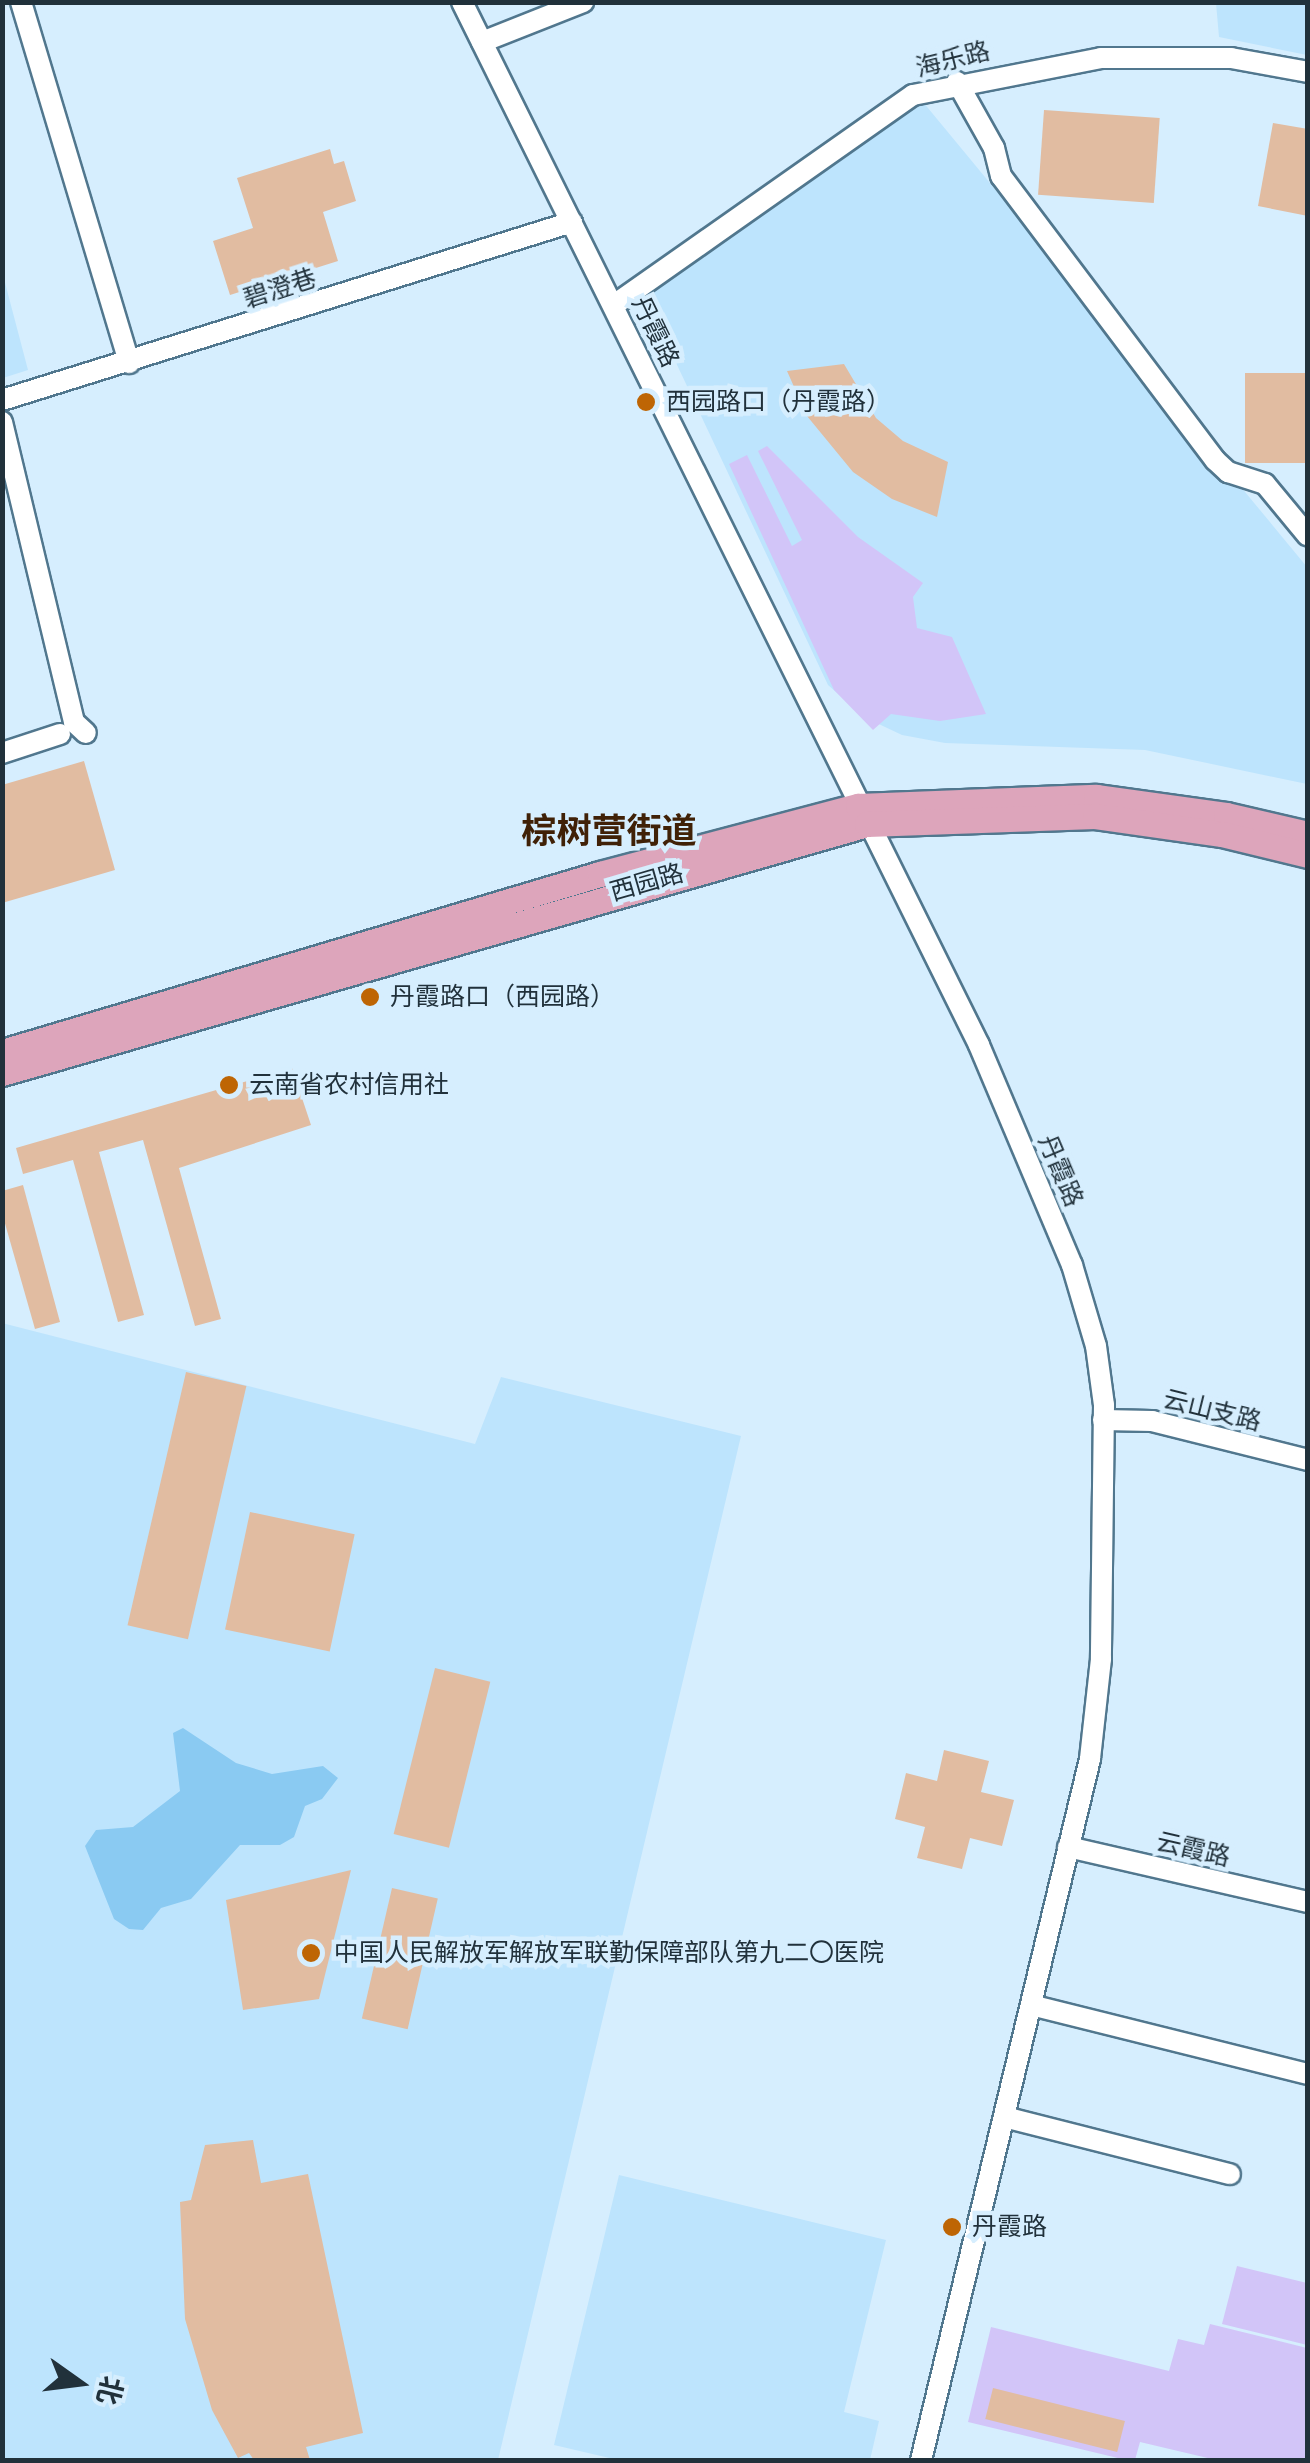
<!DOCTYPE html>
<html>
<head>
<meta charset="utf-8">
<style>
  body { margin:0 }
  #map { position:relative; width:1310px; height:2463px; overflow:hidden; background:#d6eefe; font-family:Rubik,"Noto Sans SC",sans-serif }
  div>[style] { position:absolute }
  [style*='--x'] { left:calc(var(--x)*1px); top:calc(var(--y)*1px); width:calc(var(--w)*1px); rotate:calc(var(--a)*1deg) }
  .built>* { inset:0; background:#bde4fd }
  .green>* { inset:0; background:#d2c5f8 }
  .water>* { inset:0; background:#8acaf2 }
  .building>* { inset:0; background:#e1bca1; transform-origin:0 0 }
  .roads { filter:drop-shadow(2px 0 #51778e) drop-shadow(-2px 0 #51778e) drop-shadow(0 2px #51778e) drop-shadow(0 -2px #51778e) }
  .minor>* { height:20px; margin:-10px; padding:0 10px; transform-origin:10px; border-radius:10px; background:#fff }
  .major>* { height:25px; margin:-12.5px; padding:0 12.5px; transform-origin:12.5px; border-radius:12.5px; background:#dda5bb }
  .dots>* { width:28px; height:28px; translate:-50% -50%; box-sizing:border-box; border:5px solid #d6eefe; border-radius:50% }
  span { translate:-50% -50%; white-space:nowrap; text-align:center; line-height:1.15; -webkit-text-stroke:9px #d6eefe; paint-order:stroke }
  .street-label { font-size:25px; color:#21313b }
  .poi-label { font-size:25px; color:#21313b }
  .left { translate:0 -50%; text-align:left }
  .district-label { font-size:35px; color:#402107; font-weight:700 }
  .frame { position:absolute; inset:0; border:5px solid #21313b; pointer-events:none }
  .north { position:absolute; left:30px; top:2333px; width:100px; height:100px; -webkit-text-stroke:8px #d6eefe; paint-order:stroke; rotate:104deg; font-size:28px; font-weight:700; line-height:40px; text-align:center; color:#21313b }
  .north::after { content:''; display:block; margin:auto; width:35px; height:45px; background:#21313b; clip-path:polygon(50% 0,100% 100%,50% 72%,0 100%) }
</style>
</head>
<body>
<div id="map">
  <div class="built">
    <div style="clip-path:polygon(1216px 3px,1307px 3px,1307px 55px,1219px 37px)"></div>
    <div style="clip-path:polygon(923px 102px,1307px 567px,1307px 784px,1145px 750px,945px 743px,902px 735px,866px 718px,828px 685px,645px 297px)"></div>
    <div style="clip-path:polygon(3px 275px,28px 370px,3px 378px,2px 378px)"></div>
    <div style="clip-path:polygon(2px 1323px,475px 1444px,501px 1377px,741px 1436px,498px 2460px,3px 2460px)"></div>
    <div style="clip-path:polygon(619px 2175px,886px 2240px,844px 2412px,879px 2421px,870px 2460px,618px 2460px,554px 2445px)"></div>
  </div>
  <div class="green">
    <div style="clip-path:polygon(767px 446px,858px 537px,923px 583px,913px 597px,917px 628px,952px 637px,986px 714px,940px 721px,891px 714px,873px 730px,834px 690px,729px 464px,747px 455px,792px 546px,802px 540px,758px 451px)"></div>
    <div style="clip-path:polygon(1237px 2266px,1307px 2283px,1307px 2345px,1222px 2324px)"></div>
    <div style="clip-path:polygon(1210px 2324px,1307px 2348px,1307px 2460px,1216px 2460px,1140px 2442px,1135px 2460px,1126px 2460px,968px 2422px,991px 2327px,1169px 2371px,1178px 2339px,1204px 2345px)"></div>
  </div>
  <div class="water">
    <div style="clip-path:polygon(183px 1728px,236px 1763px,272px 1774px,323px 1766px,338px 1778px,322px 1799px,305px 1806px,294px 1837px,280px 1845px,240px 1845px,191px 1899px,161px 1908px,143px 1930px,129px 1929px,114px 1919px,85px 1846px,96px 1830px,133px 1827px,180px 1791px,173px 1733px)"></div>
  </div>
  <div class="building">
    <div style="left:1044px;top:110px;width:116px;height:85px;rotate:4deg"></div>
    <div style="clip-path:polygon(1273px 123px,1308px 129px,1308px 216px,1258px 206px)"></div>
    <div style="clip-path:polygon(330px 149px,334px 164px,344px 161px,356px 201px,323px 212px,338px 261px,230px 295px,213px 241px,253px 228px,237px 178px)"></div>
    <div style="clip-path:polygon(844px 364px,876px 418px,903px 441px,948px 462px,937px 517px,892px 499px,853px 472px,807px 416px,787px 371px)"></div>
    <div style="left:1245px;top:373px;width:63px;height:90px"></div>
    <div style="clip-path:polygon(84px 761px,115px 870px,2px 903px,2px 785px)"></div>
    <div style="clip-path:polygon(292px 1068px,311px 1125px,179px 1168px,221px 1319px,195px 1326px,143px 1140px,99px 1152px,144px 1315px,118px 1322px,73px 1160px,23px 1174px,16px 1148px)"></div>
    <div style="clip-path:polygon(23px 1185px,60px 1322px,35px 1329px,2px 1213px,2px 1191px)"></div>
    <div style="left:186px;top:1372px;width:62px;height:260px;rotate:13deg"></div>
    <div style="left:250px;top:1512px;width:107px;height:120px;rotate:12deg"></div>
    <div style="left:435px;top:1668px;width:57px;height:171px;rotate:14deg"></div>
    <div style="clip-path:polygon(944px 1750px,989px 1761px,981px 1792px,1014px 1800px,1002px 1846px,970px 1838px,962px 1869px,917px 1858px,925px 1827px,895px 1819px,906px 1773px,937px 1781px)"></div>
    <div style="clip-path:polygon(351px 1870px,319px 1999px,243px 2010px,226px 1900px)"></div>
    <div style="left:392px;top:1888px;width:47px;height:134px;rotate:13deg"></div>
    <div style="clip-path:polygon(253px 2140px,261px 2183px,308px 2174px,363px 2433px,306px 2447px,310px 2460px,254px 2460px,249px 2453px,238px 2458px,212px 2410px,185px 2319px,180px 2202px,191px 2200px,205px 2145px)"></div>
    <div style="left:993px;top:2388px;width:136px;height:32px;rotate:14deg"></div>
  </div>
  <div class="roads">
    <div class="minor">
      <div style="--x:21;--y:2;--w:377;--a:73.3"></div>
      <div style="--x:462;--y:2;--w:1164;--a:63.63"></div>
      <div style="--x:979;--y:1045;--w:239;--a:67.1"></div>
      <div style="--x:1072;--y:1265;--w:84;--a:73.5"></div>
      <div style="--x:1096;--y:1346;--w:60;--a:82.3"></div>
      <div style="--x:1104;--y:1405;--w:254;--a:90.7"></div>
      <div style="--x:1101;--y:1659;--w:101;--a:96.3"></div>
      <div style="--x:1090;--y:1759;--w:721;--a:103.55"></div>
      <div style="--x:482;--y:42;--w:109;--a:-21.6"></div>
      <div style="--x:957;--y:82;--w:76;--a:60.7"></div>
      <div style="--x:994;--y:148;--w:29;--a:76"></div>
      <div style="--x:1001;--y:176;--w:356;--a:53"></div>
      <div style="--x:1215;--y:460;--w:18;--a:43"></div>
      <div style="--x:1228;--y:472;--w:39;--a:18"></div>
      <div style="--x:1265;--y:484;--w:67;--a:50.4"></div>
      <div style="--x:614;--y:305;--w:365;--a:-35.1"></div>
      <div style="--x:913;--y:95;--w:192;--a:-11.1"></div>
      <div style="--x:1101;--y:58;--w:130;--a:0"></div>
      <div style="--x:1231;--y:58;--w:78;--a:10.3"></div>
      <div style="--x:2;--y:400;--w:597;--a:-17.34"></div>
      <div style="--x:2;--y:422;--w:309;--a:76.5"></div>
      <div style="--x:74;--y:722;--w:16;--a:43"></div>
      <div style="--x:2;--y:753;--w:61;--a:-18.1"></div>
      <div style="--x:1103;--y:1420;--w:49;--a:1.2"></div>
      <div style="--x:1152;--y:1421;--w:161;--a:14"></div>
      <div style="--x:1068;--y:1847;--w:246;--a:12.9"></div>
      <div style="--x:1031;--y:2005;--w:285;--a:14"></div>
      <div style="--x:1004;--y:2117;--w:233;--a:14.2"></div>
    </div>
    <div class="major">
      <div style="--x:2;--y:1052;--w:624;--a:-16.58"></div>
      <div style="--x:600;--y:874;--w:267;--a:-14.8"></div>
      <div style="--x:858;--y:806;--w:238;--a:-2.2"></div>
      <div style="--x:1096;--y:797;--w:131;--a:7.9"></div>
      <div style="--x:1226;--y:815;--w:84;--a:13"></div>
      <div style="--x:2;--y:1073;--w:900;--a:-16.06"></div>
      <div style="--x:867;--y:824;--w:228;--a:-2"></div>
      <div style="--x:1095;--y:816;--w:128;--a:8.1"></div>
      <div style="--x:1222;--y:834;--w:89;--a:13.7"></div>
    </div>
  </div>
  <div class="dots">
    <div style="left:646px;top:402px;background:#be6504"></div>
    <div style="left:370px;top:997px;background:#be6504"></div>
    <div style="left:229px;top:1085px;background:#be6504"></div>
    <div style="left:311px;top:1953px;background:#be6504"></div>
    <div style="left:952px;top:2227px;background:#be6504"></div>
  </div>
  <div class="street-label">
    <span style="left:953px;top:60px;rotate:-14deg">海乐路</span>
    <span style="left:280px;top:289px;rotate:-18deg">碧澄巷</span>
    <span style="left:655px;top:332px;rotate:64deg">丹霞路</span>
    <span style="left:647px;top:883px;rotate:-16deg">西园路</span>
    <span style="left:1060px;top:1171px;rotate:67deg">丹霞路</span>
    <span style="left:1212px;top:1411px;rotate:14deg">云山支路</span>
    <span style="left:1193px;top:1850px;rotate:13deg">云霞路</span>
  </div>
  <div class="poi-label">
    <span class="left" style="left:666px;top:402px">西园路口（丹霞路）</span>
    <span class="left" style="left:390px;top:997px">丹霞路口（西园路）</span>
    <span class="left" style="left:249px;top:1085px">云南省农村信用社</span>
    <span class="left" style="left:334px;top:1953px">中国人民解放军解放军联勤保障部队第九二〇医院</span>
    <span class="left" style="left:972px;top:2227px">丹霞路</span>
  </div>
  <div class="district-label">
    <span style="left:609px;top:831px">棕树营街道</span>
  </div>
  <div class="frame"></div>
  <div class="north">北</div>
</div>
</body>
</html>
